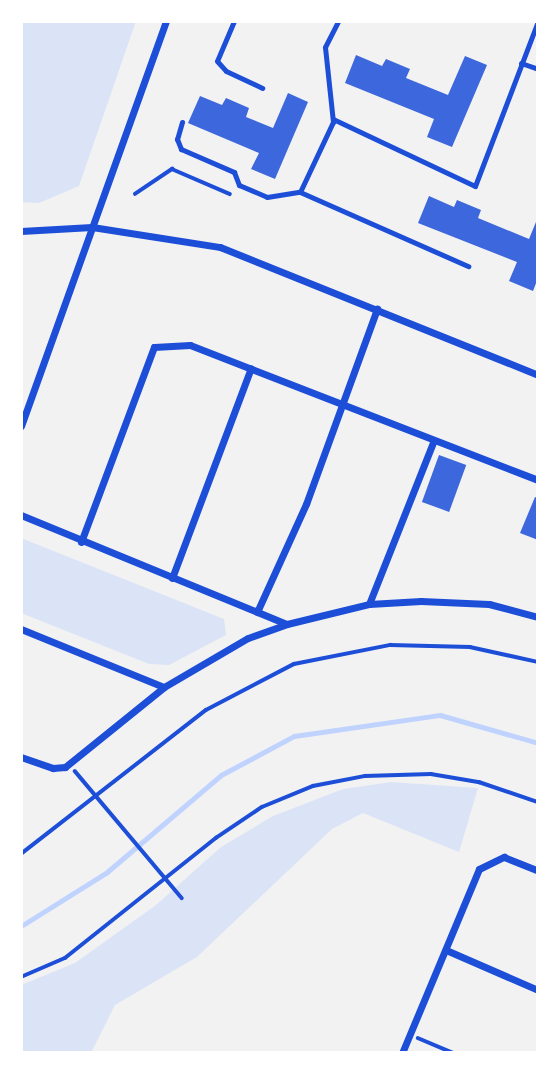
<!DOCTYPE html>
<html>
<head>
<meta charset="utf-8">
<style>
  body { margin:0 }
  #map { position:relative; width:559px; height:1074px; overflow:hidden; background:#f2f2f2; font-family:"Varela Round",sans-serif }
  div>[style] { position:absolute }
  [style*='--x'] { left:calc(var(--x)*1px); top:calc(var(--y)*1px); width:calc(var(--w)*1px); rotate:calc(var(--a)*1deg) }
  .green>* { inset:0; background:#dbe4f7 }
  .stream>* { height:5px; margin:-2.5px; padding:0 2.5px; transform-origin:2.5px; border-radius:2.5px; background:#bfd3fe }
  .building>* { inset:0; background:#3d67dc; transform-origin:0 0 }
  .path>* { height:3.5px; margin:-1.75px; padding:0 1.75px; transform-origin:1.75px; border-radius:1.75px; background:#1d4ed8 }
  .service>* { height:5px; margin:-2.5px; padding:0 2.5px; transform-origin:2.5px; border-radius:2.5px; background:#1d4ed8 }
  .minor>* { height:7px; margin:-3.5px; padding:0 3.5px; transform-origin:3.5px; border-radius:3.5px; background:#1d4ed8 }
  span { translate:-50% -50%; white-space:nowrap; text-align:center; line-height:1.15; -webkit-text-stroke:5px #fff; paint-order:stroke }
  .frame { position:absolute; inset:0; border:23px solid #fff; pointer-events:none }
</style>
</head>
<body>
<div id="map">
  <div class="green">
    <div style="clip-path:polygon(21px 21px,136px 21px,79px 186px,39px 203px,21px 202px)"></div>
    <div style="clip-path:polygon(21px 538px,224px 619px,226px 635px,169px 665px,149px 664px,21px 613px)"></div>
    <div style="clip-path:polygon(391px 782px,478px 788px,459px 852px,363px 813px,332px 829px,197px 957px,115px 1005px,91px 1053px,21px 1053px,21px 985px,75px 963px,156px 905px,221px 847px,273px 816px,343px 789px)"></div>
  </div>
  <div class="stream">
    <div style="--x:21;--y:926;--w:102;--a:-32.1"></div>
    <div style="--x:107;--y:872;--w:150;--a:-40.4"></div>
    <div style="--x:221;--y:775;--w:83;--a:-28.1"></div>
    <div style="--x:294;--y:736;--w:148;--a:-8.2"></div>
    <div style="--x:440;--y:715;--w:102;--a:15.9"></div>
  </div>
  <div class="building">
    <div style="clip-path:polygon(356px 55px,382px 66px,386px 59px,410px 69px,406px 78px,448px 95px,465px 56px,487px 65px,452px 147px,427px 137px,434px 119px,345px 83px)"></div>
    <div style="clip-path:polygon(288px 93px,308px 102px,275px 179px,251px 169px,259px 153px,188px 123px,200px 96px,222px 105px,226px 98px,249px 108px,246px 117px,273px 128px)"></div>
    <div style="clip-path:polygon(429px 196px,454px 207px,457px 200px,481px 210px,478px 218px,529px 239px,538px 217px,538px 278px,533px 291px,509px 281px,517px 262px,418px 223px)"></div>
    <div style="left:439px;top:455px;width:29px;height:50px;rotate:20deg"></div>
    <div style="clip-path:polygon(535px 497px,538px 498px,538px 540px,520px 533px)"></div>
  </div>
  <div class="path">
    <div style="--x:135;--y:194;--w:45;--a:-34"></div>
    <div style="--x:172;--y:169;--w:63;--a:23.3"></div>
    <div style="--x:75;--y:771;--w:166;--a:49.9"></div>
    <div style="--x:21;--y:854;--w:234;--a:-37.9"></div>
    <div style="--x:206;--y:710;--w:99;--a:-27.6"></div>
    <div style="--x:294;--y:664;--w:98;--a:-11.2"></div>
    <div style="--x:390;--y:645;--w:80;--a:1.4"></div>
    <div style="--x:470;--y:647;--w:70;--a:12.4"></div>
    <div style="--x:21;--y:977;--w:48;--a:-23.4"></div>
    <div style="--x:65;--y:958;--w:193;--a:-38.5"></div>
    <div style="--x:216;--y:838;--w:55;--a:-34"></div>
    <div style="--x:262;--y:807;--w:55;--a:-22.4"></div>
    <div style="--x:313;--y:786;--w:53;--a:-10.9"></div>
    <div style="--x:365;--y:776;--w:66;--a:-1.7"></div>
    <div style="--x:431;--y:774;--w:49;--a:9.5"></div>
    <div style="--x:479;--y:782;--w:62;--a:18.7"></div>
    <div style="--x:418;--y:1038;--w:39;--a:23"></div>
  </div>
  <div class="service">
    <div style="--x:234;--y:21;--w:43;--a:113"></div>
    <div style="--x:217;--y:61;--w:13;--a:48"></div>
    <div style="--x:226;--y:71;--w:40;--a:25"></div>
    <div style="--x:521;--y:63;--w:18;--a:19"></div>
    <div style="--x:333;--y:119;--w:157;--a:25.3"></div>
    <div style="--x:475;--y:186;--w:177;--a:-69.1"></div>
    <div style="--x:182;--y:122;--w:18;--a:106"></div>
    <div style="--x:177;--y:139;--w:11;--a:68"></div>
    <div style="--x:181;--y:149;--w:58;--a:23.5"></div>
    <div style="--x:234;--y:172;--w:14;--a:69"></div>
    <div style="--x:239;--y:185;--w:30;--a:23"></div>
    <div style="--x:267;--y:197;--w:33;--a:-9"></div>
    <div style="--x:300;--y:192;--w:184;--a:23.8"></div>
    <div style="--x:300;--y:192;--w:77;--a:-64.8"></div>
    <div style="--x:333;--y:122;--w:75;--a:-96.1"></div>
    <div style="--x:325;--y:47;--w:29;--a:-63"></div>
  </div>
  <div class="minor">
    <div style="--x:21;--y:231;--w:71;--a:-3.2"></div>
    <div style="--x:92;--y:227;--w:130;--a:8.9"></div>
    <div style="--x:220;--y:247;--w:343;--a:21.9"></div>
    <div style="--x:21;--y:426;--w:430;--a:-70.3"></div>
    <div style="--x:21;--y:515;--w:287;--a:22.3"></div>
    <div style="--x:287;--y:624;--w:84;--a:-13.7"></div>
    <div style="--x:369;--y:604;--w:52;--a:-3.3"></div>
    <div style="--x:421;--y:601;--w:68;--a:2.5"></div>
    <div style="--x:489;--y:604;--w:51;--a:14.9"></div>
    <div style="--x:81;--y:542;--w:208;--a:-69.5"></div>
    <div style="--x:154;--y:347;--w:36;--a:-3"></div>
    <div style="--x:190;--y:345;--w:373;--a:21.2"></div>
    <div style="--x:172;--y:578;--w:224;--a:-69.4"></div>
    <div style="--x:369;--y:604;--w:176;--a:-68.4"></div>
    <div style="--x:257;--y:612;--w:119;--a:-65.6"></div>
    <div style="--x:306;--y:504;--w:208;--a:-70"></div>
    <div style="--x:21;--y:629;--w:154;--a:22.1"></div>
    <div style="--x:21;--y:757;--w:34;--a:19"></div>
    <div style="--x:53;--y:768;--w:12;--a:-5"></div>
    <div style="--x:65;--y:767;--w:127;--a:-38.9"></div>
    <div style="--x:164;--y:687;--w:97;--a:-30.3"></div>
    <div style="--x:248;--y:638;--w:41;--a:-19.7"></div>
    <div style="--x:446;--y:950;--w:100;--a:23.5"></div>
    <div style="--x:402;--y:1053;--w:199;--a:-67.3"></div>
    <div style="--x:479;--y:869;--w:28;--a:-26"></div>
    <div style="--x:504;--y:857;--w:37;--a:22"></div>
  </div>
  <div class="frame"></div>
</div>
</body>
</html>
